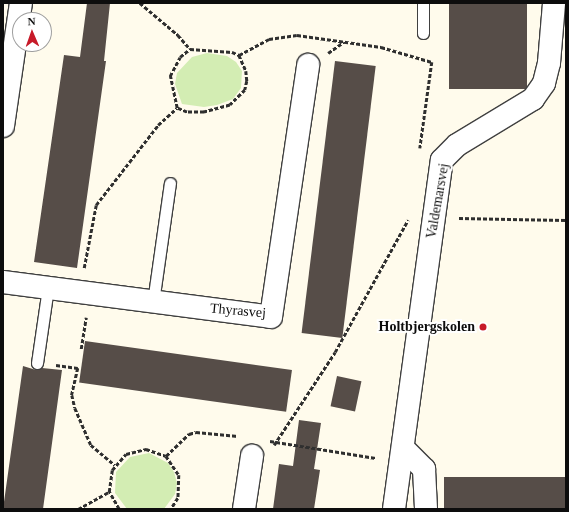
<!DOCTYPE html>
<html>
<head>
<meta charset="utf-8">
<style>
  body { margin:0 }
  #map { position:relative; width:569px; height:512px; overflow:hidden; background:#fffbec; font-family:"Times New Roman",serif }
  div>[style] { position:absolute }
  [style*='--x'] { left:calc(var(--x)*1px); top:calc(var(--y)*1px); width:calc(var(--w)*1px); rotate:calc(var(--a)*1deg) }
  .green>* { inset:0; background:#d3edb3 }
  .building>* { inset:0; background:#564d48; transform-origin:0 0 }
  .path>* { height:2.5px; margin-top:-1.25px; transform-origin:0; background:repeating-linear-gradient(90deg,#2f2f2f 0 4px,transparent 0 6px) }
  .roads { filter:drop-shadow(1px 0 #404040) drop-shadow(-1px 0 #404040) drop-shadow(0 1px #404040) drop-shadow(0 -1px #404040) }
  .lane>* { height:11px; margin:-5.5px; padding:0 5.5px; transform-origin:5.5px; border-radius:5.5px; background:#fff }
  .street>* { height:22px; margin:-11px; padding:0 11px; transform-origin:11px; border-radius:11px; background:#fff }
  .dots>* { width:11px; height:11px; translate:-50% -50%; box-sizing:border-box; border:2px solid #fff; border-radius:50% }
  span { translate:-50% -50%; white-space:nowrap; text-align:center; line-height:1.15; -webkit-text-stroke:4px #fff; paint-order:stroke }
  .street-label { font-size:14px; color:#0d0d0d }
  .poi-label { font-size:14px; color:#0d0d0d; font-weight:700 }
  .right { translate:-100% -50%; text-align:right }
  .frame { position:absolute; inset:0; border:4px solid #0d0d0d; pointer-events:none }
  .north { position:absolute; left:12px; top:12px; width:40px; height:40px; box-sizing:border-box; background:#fff; border:1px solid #9e9e9e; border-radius:50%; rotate:358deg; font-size:11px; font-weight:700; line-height:16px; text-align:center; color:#0d0d0d }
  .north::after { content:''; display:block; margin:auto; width:14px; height:18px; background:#c71a29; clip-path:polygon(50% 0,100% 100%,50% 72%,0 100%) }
</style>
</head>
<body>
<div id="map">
  <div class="green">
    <div style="clip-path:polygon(207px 53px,227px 56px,236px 62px,242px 71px,241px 88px,233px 99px,217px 105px,204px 107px,182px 104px,175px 84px,177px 73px,192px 57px)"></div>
    <div style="clip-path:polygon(149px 453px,168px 463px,174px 472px,177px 483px,175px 494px,164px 509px,127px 509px,115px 493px,116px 472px,130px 457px)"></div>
  </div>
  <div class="building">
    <div style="clip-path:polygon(87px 3px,110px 3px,104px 61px,106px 61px,77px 268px,34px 262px,64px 55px,80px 57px)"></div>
    <div style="left:449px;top:3px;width:78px;height:86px"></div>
    <div style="left:335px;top:61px;width:41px;height:274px;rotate:7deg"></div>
    <div style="left:85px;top:341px;width:209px;height:42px;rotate:8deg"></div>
    <div style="clip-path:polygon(23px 366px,36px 370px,42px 368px,62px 370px,43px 509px,3px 509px)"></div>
    <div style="left:337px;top:376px;width:25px;height:31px;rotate:12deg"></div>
    <div style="clip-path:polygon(299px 420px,321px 423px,314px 469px,320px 470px,314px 509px,273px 509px,279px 464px,293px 466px)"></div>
    <div style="left:444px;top:477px;width:122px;height:32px"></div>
  </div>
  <div class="path">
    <div style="--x:140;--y:3;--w:50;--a:40.1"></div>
    <div style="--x:178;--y:35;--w:18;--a:49"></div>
    <div style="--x:190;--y:49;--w:42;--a:4.1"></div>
    <div style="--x:232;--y:52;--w:8;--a:23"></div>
    <div style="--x:239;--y:55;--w:17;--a:66"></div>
    <div style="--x:246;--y:71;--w:10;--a:84"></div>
    <div style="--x:247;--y:81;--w:9;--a:103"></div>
    <div style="--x:245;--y:90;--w:21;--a:135"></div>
    <div style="--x:230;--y:105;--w:27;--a:165"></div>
    <div style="--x:204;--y:112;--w:17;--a:180"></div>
    <div style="--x:187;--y:112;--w:11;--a:-158"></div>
    <div style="--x:177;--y:108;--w:33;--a:-102"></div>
    <div style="--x:170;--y:76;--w:21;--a:-62"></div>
    <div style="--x:180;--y:57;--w:13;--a:-39"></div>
    <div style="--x:328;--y:53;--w:19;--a:-35"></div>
    <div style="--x:239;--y:55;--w:34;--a:-28"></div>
    <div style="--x:269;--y:39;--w:28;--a:-8"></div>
    <div style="--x:297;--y:35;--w:85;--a:8.1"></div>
    <div style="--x:381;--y:47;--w:53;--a:16.4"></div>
    <div style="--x:432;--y:62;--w:87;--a:97.9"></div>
    <div style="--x:459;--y:218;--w:107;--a:1.1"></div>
    <div style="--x:84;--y:268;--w:64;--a:-79.2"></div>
    <div style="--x:96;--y:205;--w:101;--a:-52.2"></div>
    <div style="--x:158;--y:125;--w:25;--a:-42"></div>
    <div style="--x:81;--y:349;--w:32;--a:-81"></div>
    <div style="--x:56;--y:365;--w:22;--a:8"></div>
    <div style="--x:78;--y:368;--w:28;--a:103"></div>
    <div style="--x:72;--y:395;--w:13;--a:77"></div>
    <div style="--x:75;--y:408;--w:40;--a:66.6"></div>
    <div style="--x:91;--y:445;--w:31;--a:40"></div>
    <div style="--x:270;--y:441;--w:107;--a:9.1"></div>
    <div style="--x:274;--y:445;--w:111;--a:-56.7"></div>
    <div style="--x:335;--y:352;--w:151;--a:-61.1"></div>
    <div style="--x:166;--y:456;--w:32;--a:-44"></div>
    <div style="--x:189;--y:434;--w:7;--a:-16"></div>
    <div style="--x:196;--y:432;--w:42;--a:5.4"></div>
    <div style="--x:78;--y:509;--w:35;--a:-29"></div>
    <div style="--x:119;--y:509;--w:20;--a:-120"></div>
    <div style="--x:109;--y:492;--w:22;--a:-82"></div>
    <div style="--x:112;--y:470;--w:21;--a:-49"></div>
    <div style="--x:126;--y:454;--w:21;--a:-14"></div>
    <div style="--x:146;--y:449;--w:21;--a:19"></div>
    <div style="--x:166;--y:456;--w:23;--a:56"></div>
    <div style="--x:179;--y:475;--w:23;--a:92"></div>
    <div style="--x:178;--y:498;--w:13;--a:122"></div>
  </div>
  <div class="roads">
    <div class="lane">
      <div style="--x:423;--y:3;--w:30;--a:90"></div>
      <div style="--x:153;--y:302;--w:120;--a:-81.9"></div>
      <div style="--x:37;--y:363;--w:76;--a:-81.7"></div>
    </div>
    <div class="street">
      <div style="--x:3;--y:126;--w:124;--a:-81.7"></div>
      <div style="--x:3;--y:282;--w:270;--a:7.4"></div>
      <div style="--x:271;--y:317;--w:255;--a:-81.6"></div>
      <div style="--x:403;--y:448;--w:30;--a:45"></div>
      <div style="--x:424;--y:469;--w:40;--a:87.1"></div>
      <div style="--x:244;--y:509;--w:54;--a:-81.4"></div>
      <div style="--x:394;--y:509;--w:352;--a:-82.2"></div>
      <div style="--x:442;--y:160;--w:21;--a:-45"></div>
      <div style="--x:457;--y:145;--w:89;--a:-31.2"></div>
      <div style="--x:533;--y:99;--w:19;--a:-55"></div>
      <div style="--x:544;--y:83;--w:21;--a:-76"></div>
      <div style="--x:549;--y:63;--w:60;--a:-85.2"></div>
    </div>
  </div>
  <div class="dots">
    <div style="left:483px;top:327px;background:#c71a29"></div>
  </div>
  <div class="street-label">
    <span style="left:438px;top:201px;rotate:-80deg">Valdemarsvej</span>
    <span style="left:238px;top:311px;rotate:5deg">Thyrasvej</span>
  </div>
  <div class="poi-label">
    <span class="right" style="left:475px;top:327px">Holtbjergskolen</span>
  </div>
  <div class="frame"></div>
  <div class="north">N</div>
</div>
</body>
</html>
